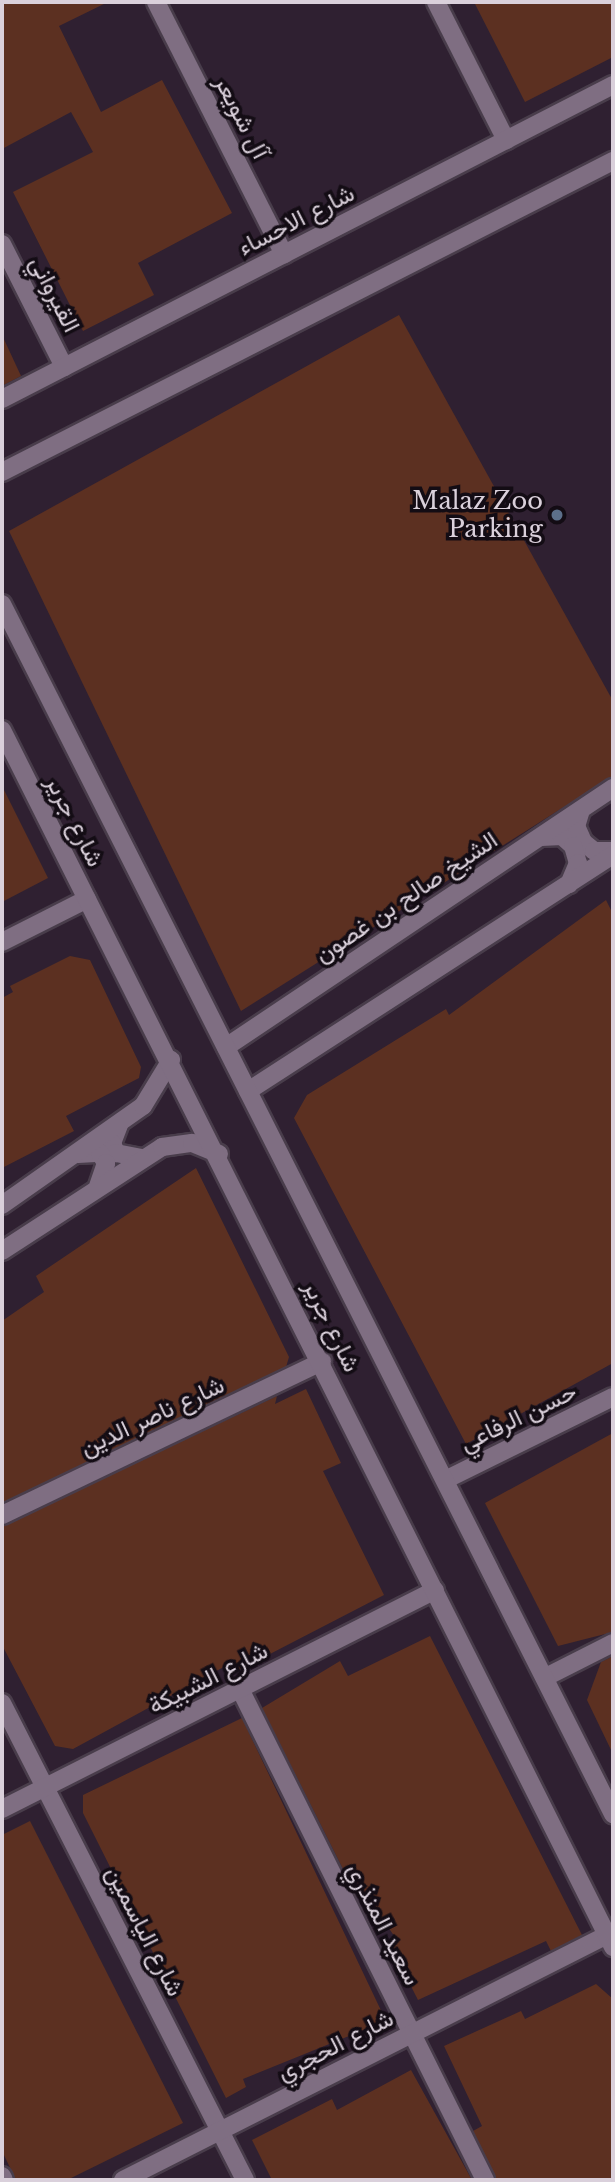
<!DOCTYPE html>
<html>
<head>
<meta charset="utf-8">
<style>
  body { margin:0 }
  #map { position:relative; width:615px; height:2182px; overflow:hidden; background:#2f2031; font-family:"Libre Baskerville",Vazirmatn,serif }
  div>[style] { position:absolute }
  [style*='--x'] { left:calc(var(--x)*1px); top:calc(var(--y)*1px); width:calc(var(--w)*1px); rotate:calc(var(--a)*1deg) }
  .building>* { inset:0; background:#5c3021 }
  .roads { filter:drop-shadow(2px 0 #493d4b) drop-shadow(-2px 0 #493d4b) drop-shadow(0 2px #493d4b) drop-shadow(0 -2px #493d4b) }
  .minor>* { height:18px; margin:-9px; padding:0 9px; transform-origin:9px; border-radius:9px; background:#7f6e82 }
  .tertiary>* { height:18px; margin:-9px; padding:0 9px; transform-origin:9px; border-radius:9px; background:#7f6e82 }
  .secondary>* { height:18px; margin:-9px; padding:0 9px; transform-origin:9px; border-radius:9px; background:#7f6e82 }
  .dots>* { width:19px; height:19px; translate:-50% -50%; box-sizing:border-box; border:4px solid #130c14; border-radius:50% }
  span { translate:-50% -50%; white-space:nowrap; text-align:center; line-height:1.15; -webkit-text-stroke:7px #130c14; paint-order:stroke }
  .street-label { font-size:24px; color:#dad0db }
  .poi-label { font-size:24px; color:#dad0db }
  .right { translate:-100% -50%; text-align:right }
  .frame { position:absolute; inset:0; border:4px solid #dad0db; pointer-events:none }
</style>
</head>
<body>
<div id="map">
  <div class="building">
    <div style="clip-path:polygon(2px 2px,108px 2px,59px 26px,101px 112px,162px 80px,232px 213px,138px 263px,154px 295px,83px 331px,13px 192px,93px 152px,71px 112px,2px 149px)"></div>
    <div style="clip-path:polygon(474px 2px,613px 2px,613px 57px,525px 102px)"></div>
    <div style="clip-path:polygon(399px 315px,613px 701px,613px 776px,241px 1011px,9px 531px)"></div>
    <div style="clip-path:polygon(2px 335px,21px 376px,2px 386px)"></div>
    <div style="clip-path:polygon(2px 786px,48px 878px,2px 902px)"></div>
    <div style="clip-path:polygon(606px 900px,613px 914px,613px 1363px,466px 1444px,294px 1118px,307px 1095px,446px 1009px,449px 1015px)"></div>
    <div style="clip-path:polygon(70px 956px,90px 960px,141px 1067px,139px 1078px,66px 1116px,74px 1131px,2px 1168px,2px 998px,13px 992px,10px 986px)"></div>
    <div style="clip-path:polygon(196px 1168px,289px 1357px,286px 1367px,2px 1503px,2px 1321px,44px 1292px,36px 1276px)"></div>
    <div style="clip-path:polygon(306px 1389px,341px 1463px,323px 1471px,384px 1595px,235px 1672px,231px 1663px,73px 1749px,55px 1746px,2px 1645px,2px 1526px,277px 1396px,275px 1404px)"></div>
    <div style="clip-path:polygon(613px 1433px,613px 1632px,558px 1646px,485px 1503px)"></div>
    <div style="clip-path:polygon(430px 1636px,582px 1935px,551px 1951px,546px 1941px,418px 2000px,388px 1941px,395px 1937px,354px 1879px,350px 1883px,262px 1708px,340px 1661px,348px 1676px)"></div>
    <div style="clip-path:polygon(613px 1656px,613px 1754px,587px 1700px,601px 1662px)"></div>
    <div style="clip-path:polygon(242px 1718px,386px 2021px,243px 2079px,246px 2087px,226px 2098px,83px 1813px,83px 1795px)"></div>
    <div style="clip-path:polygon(30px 1821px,183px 2123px,67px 2180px,16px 2180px,2px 2151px,2px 1835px)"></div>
    <div style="clip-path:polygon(596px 1984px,613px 1999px,613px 2180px,496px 2180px,473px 2131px,482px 2126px,444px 2046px,521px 2011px,525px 2019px)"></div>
    <div style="clip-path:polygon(411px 2070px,472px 2180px,272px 2180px,252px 2140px,332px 2099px,337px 2110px)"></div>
  </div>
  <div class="roads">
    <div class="minor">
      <div style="--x:156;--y:2;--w:283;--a:63.1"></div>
      <div style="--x:436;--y:2;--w:155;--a:63.1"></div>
      <div style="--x:2;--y:244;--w:138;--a:63.2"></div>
      <div style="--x:2;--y:942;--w:95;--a:-26.8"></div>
      <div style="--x:445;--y:1480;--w:187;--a:-26.3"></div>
      <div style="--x:2;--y:1515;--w:355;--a:-25.6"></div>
      <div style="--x:546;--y:1677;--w:75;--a:-26.9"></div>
      <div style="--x:240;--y:1689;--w:549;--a:63.48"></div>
      <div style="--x:2;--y:1703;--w:535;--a:63"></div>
      <div style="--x:2;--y:1809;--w:485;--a:-26.8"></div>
      <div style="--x:2;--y:2176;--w:4;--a:63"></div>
      <div style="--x:123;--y:2180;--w:542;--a:-26.85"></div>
    </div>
    <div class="tertiary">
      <div style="--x:581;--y:810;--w:17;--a:107"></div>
      <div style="--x:576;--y:826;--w:17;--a:66"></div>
      <div style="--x:583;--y:842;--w:14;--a:39"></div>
      <div style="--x:594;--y:851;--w:19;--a:0"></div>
      <div style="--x:541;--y:837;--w:21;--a:-3"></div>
      <div style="--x:562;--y:836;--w:15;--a:42"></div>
      <div style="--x:573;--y:846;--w:18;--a:74"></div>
      <div style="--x:578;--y:863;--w:23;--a:113"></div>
      <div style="--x:226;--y:1047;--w:466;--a:-33.8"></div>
      <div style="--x:248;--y:1091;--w:435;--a:-32.9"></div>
      <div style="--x:119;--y:1125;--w:19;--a:111"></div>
      <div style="--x:112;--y:1143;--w:11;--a:68"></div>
      <div style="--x:116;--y:1153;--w:25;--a:11"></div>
      <div style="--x:78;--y:1154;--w:22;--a:-3"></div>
      <div style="--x:100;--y:1153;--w:12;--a:59"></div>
      <div style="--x:106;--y:1163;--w:24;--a:109"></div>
      <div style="--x:2;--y:1205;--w:172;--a:-35.1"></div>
      <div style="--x:143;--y:1106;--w:54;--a:-58.7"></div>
      <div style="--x:2;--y:1251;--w:191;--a:-33"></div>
      <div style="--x:162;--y:1147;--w:30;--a:-8"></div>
      <div style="--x:192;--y:1143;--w:29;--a:22"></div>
    </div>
    <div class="secondary">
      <div style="--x:2;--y:399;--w:687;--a:-27.2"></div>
      <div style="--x:2;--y:472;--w:686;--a:-26.98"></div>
      <div style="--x:2;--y:604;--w:1356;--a:63.21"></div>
      <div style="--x:2;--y:730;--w:1362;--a:63.34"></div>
    </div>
  </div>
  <div class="dots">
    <div style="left:557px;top:515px;background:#5c6f8a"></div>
  </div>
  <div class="street-label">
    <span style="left:242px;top:117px;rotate:63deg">آل شويعر</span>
    <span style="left:296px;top:220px;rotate:-27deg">شارع الاحساء</span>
    <span style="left:55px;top:294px;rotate:63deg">القيرواني</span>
    <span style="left:75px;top:821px;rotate:63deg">شارع جرير</span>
    <span style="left:406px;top:897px;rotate:-34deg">الشيخ صالح بن غصون</span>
    <span style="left:332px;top:1326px;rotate:64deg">شارع جرير</span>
    <span style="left:152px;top:1416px;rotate:-25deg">شارع ناصر الدين</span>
    <span style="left:518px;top:1417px;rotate:-26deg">حسن الرفاعي</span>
    <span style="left:208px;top:1678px;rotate:-27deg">شارع الشبيكة</span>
    <span style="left:384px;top:1924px;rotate:63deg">سعيد المنذري</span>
    <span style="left:145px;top:1931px;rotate:63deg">شارع الياسمين</span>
    <span style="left:335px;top:2045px;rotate:-27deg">شارع الحجري</span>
  </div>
  <div class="poi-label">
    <span class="right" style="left:543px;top:515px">Malaz Zoo<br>Parking</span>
  </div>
  <div class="frame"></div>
</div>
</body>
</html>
